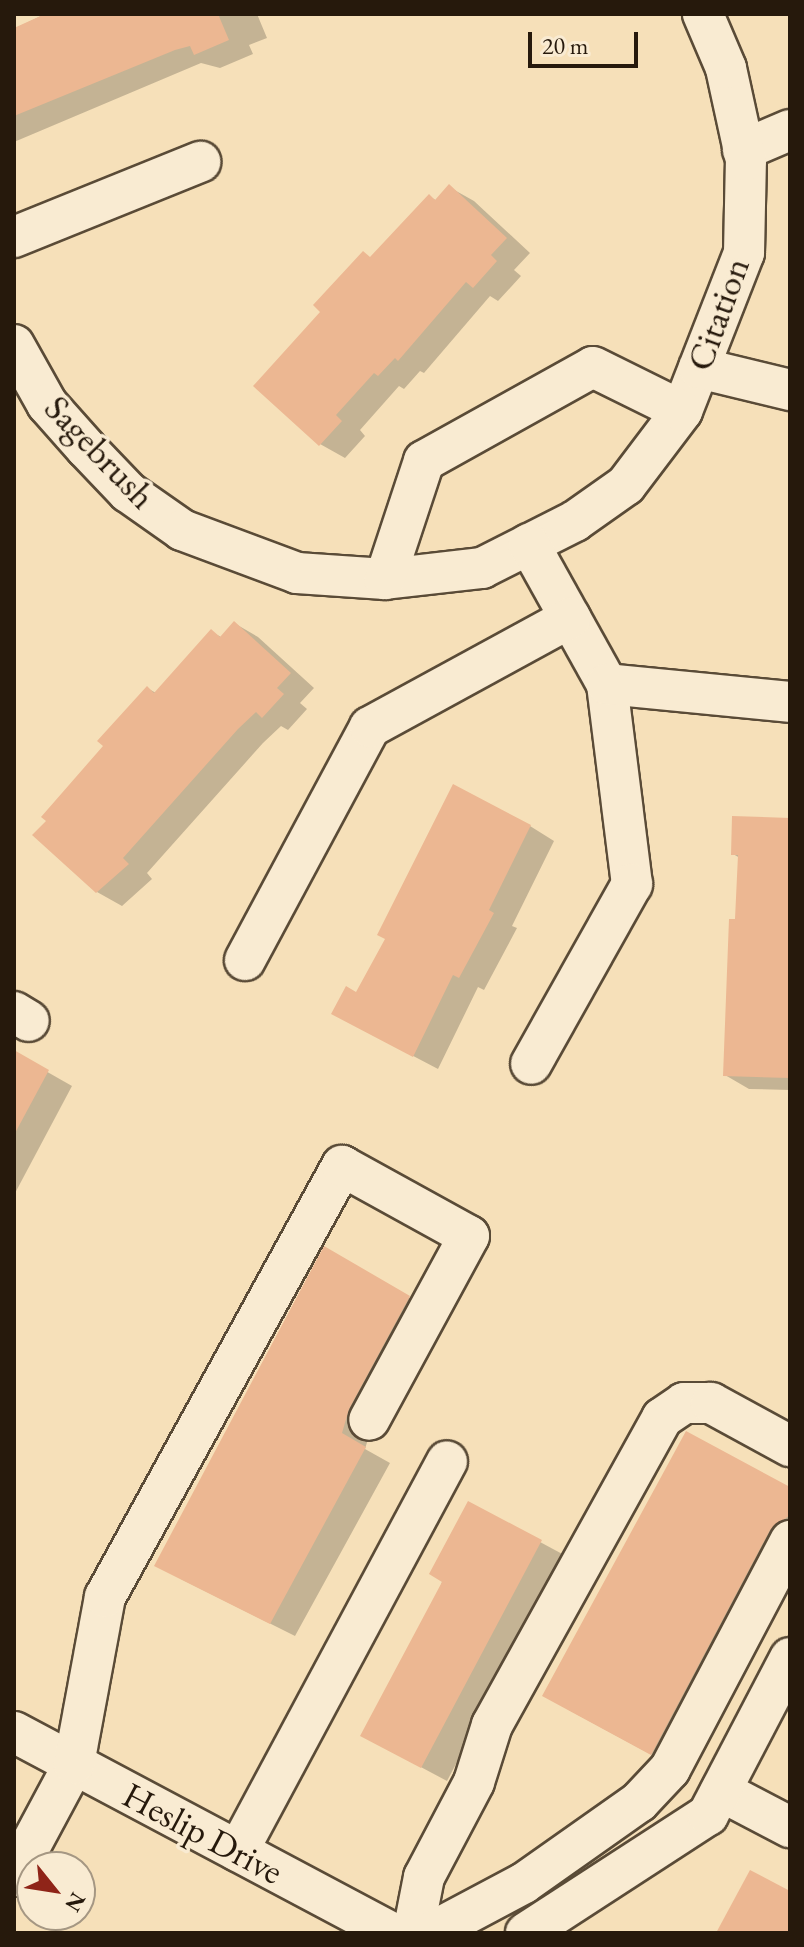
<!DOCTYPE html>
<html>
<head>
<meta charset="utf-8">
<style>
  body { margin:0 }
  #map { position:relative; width:804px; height:1947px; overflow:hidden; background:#f6e0b9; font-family:"EB Garamond",serif }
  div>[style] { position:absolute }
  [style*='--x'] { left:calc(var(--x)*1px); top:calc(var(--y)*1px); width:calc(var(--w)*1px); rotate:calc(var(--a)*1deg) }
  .shadow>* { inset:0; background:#0003 }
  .building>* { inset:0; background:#ecb792 }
  .roads { filter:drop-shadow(2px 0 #5a4b37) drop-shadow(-2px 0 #5a4b37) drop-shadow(0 2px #5a4b37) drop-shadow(0 -2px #5a4b37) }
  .minor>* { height:40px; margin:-20px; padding:0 20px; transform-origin:20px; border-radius:20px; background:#f9ebd2 }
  span { translate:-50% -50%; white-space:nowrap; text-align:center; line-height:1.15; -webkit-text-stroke:7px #f9ebd2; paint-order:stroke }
  .street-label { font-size:36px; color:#26190c }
  .frame { position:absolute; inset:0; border:16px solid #26190c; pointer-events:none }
  .north { position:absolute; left:16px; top:1851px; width:80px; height:80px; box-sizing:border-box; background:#f9ebd2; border:2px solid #a59783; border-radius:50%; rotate:120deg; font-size:22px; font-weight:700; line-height:32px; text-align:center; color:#26190c }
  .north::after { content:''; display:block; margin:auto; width:28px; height:36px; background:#8f2418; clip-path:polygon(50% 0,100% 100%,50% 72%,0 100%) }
  .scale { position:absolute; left:528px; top:32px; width:110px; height:36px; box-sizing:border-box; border:4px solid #26190c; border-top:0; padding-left:10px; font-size:24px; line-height:28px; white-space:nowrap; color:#26190c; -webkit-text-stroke:6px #f9ebd2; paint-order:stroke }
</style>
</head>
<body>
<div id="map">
  <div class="shadow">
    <div style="clip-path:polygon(45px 14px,257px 14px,267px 38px,249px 45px,253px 54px,220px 68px,201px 63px,14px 142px,14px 29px)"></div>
    <div style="clip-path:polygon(449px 187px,474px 201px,530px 253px,514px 270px,521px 276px,498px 301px,490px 296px,424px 373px,420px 371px,404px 389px,399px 386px,360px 430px,365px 436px,345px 458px,320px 444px,372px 258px,429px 196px,437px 201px)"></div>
    <div style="clip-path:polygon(234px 623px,258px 637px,314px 688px,300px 703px,307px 709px,288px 730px,281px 726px,263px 743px,147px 873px,152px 879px,122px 906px,97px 892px,106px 746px,147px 688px,156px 693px,212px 632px,221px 637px)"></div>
    <div style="clip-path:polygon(790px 820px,790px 1090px,749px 1089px,725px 1075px,740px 858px,733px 854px)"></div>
    <div style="clip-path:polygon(530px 826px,554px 841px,512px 926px,517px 928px,484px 990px,478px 987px,438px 1069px,358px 1027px,357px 994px,387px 939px)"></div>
    <div style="clip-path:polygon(14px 1053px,72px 1086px,14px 1195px)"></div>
    <div style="clip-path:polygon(325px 1249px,434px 1312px,373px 1423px,365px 1449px,390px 1463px,295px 1636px,181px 1579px)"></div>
    <div style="clip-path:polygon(790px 1489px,790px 1552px,676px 1768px,569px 1710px)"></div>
    <div style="clip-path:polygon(468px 1503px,566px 1556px,447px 1781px,387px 1749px)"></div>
  </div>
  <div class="building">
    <div style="clip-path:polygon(45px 14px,218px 14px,229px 40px,194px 55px,190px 46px,175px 50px,14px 116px,14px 28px)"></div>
    <div style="clip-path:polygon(449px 184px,507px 238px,491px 255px,497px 261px,473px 288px,466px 282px,398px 361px,395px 358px,378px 376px,374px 373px,336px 415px,342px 421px,319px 446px,253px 386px,320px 312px,313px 305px,363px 251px,370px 257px,429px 194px,435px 200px)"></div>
    <div style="clip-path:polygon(234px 621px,291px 673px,277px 688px,284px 694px,262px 718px,256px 712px,238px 729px,123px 858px,129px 864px,96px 893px,32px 835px,46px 821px,41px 817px,103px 746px,97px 741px,147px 686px,154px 693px,211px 629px,220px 637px)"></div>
    <div style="clip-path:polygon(453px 784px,531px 825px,489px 910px,494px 913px,459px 978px,453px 975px,413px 1057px,331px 1014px,346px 986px,356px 992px,385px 939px,377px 935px)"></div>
    <div style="clip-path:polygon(732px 816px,790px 818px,790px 1078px,723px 1076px,729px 919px,735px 919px,738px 855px,731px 855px)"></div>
    <div style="clip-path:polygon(14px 1050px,49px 1070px,14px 1135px)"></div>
    <div style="clip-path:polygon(324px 1246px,410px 1296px,349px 1409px,342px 1433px,366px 1447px,270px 1624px,154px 1566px)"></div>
    <div style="clip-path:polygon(686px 1431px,790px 1487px,790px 1515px,770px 1530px,651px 1755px,542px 1696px)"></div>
    <div style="clip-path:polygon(468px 1501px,542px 1540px,421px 1768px,360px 1736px,442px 1582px,429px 1574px)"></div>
    <div style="clip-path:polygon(750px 1870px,790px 1891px,790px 1933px,716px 1933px)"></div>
  </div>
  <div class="roads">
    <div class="minor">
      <div style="--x:743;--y:150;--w:51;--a:-23.1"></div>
      <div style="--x:14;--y:237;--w:201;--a:-22"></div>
      <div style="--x:14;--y:345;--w:68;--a:60.8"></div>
      <div style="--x:47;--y:404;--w:59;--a:48.4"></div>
      <div style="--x:86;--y:448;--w:61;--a:46.3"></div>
      <div style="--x:128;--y:492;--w:66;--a:35.1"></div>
      <div style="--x:182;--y:530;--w:123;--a:20.5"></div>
      <div style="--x:297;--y:573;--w:88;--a:3.9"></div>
      <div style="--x:385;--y:579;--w:98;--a:-6.5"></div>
      <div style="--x:482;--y:568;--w:104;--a:-26.8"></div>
      <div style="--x:575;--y:521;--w:62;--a:-35.2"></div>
      <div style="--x:626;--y:485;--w:93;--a:-52.9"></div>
      <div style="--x:682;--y:411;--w:170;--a:-68.6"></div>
      <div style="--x:744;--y:253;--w:93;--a:-88.8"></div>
      <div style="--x:746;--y:160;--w:94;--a:-102.3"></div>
      <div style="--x:726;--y:68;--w:59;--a:-113.1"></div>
      <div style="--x:699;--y:368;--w:94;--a:13.6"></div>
      <div style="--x:529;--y:544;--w:160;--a:60.9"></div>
      <div style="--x:607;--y:684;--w:202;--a:82.9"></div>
      <div style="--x:632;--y:884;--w:206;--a:119.3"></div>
      <div style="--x:385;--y:579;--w:124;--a:-71.7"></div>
      <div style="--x:424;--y:461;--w:193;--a:-29.1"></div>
      <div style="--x:593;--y:367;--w:99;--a:26.3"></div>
      <div style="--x:607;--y:684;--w:184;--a:5.6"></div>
      <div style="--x:245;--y:960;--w:264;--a:-61.8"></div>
      <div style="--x:370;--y:727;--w:228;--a:-28.6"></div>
      <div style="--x:14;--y:1012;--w:17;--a:31"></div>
      <div style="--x:14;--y:1732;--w:428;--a:28"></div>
      <div style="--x:721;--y:1791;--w:78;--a:27.6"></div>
      <div style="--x:238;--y:1851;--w:442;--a:-61.8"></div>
      <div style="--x:14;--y:1876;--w:127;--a:-61.8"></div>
      <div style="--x:74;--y:1764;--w:170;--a:-79.5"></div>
      <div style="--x:105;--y:1597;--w:492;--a:-61.2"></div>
      <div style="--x:342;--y:1166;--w:145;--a:28.9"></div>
      <div style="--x:469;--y:1236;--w:209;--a:118.5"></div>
      <div style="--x:413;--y:1933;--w:57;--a:-78.9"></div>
      <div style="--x:424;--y:1877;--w:107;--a:-62.2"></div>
      <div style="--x:474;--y:1782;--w:60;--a:-72.5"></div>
      <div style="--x:492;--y:1725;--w:351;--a:-61"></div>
      <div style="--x:662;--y:1418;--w:27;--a:-34"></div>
      <div style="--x:684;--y:1403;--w:27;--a:0"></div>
      <div style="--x:711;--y:1403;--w:90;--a:28.6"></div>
      <div style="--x:430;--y:1933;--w:106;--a:-28"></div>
      <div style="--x:524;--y:1883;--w:141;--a:-35.2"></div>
      <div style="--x:639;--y:1802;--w:45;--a:-46.8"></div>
      <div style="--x:670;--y:1769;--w:258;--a:-62.2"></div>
      <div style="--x:526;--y:1933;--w:217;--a:-33"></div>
      <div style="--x:708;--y:1815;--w:177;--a:-62.4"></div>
    </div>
  </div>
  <div class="street-label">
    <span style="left:718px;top:314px;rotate:-70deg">Citation</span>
    <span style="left:100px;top:452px;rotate:46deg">Sagebrush</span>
    <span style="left:203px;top:1833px;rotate:28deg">Heslip Drive</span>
  </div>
  <div class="frame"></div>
  <div class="north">N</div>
  <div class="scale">20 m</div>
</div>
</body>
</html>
